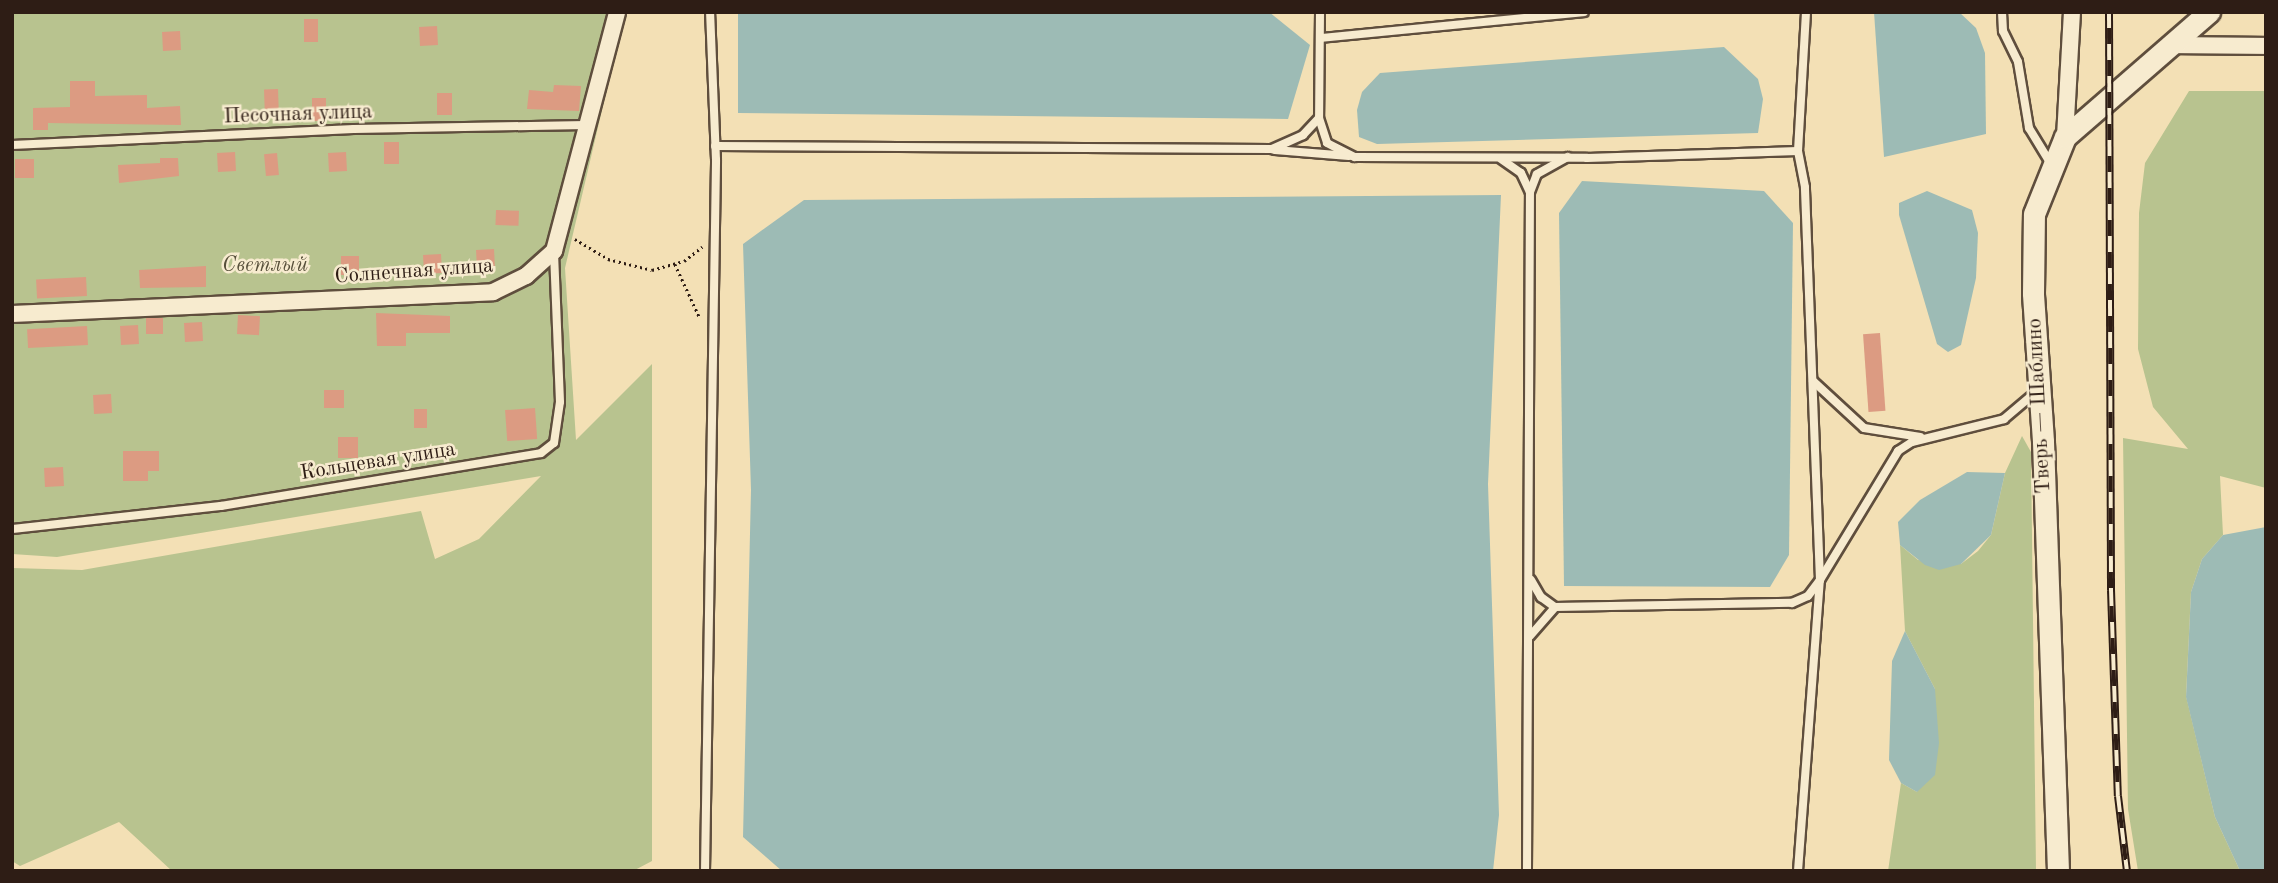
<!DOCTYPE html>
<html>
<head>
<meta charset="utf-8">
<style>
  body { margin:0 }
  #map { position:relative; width:2278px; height:883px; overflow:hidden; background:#f3e0b5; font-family:"Old Standard TT",serif }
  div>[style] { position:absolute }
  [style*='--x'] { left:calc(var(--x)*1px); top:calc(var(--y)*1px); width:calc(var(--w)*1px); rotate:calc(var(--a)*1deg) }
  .green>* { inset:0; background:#b8c38f }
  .water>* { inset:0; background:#9dbbb5 }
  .building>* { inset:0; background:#dc9b82; transform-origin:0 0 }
  .path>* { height:2.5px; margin-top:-1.25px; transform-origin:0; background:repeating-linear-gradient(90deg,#2e1d15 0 2px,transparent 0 5.5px) }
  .roads { filter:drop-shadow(2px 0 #5f4e3d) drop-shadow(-2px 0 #5f4e3d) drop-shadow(0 2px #5f4e3d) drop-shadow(0 -2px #5f4e3d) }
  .service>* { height:8px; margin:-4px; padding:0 4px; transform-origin:4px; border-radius:4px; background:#f7ebcf }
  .minor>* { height:16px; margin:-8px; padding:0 8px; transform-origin:8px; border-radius:8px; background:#f7ebcf }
  .tertiary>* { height:21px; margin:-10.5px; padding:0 10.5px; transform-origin:10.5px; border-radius:10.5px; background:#f7ebcf }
  .rail>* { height:8px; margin-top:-4px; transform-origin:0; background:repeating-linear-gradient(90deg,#f7ebcf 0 16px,#2e1d15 0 32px); box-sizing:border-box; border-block:2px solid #2e1d15 }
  span { translate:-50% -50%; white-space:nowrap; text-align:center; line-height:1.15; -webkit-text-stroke:5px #f7ebcf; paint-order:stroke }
  .street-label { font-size:21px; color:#2e1d15 }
  .park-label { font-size:21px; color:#574f3a; font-style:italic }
  .frame { position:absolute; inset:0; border:14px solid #2e1d15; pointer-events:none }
</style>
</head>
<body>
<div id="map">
  <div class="green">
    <div style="clip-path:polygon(12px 12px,625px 12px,565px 268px,576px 440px,652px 364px,652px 861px,633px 871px,172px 871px,119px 822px,20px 866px,12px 861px,12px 568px,82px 570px,421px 511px,435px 559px,479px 539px,541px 476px,57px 557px,12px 554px)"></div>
    <div style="clip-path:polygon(2189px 91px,2266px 91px,2266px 488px,2220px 476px,2223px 535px,2202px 559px,2191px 592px,2186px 696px,2215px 817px,2240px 871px,2138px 871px,2128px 809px,2123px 438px,2188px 449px,2153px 407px,2138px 349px,2139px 213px,2145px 163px)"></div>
    <div style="clip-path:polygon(2022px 436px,2031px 452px,2036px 871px,1888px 871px,1901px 783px,1917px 792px,1935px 689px,1905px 631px,1900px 545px,1918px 560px,1961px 564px,1978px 551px,1991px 535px,2005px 473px)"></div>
  </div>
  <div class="water">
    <div style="clip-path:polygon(738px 12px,1269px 12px,1310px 45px,1288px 119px,738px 113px)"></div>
    <div style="clip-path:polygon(1874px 12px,1959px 12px,1976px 28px,1985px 53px,1986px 134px,1884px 157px)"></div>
    <div style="clip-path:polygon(1724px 47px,1758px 79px,1763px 99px,1758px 133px,1377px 144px,1359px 137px,1357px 110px,1362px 92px,1380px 73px)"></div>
    <div style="clip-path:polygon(1582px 181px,1764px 191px,1793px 223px,1789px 555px,1770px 587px,1564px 586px,1559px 213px)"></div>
    <div style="clip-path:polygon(1927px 191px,1972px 210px,1978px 233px,1976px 278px,1961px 345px,1948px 352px,1937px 344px,1899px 215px,1899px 203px)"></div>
    <div style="clip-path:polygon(1501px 195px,1488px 484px,1499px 815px,1493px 871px,782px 871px,743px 837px,751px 490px,743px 244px,804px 200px)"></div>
    <div style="clip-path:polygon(1967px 472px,2005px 473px,1991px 535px,1961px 564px,1939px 570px,1925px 565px,1900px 545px,1898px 522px,1920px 500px)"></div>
    <div style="clip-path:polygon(2266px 527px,2266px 871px,2240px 871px,2215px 817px,2186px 697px,2191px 592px,2202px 559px,2223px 535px)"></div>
    <div style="clip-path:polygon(1905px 631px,1935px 689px,1939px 743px,1935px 775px,1917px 792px,1901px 783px,1889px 760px,1892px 661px)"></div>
  </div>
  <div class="building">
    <div style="left:304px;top:19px;width:14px;height:23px"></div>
    <div style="left:437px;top:26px;width:19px;height:18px;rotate:87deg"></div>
    <div style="left:180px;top:31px;width:19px;height:18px;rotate:87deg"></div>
    <div style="clip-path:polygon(70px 81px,95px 81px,95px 96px,147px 95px,147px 108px,180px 106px,181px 125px,48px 123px,48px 130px,33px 130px,33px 108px,70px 107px)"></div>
    <div style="clip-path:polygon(554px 85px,581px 86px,579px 111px,527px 109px,529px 90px,553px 92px)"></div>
    <div style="left:278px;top:89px;width:23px;height:14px;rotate:88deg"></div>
    <div style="left:437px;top:93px;width:15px;height:22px"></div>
    <div style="left:312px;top:98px;width:14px;height:23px"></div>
    <div style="left:384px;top:142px;width:15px;height:22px"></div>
    <div style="left:235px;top:152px;width:19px;height:18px;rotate:87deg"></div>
    <div style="left:346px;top:152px;width:19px;height:18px;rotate:87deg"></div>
    <div style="left:277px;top:153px;width:22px;height:13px;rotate:85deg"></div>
    <div style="clip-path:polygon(160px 158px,178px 158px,179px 176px,119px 183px,118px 165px,160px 163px)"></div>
    <div style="left:34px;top:159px;width:19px;height:19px;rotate:90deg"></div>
    <div style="left:496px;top:210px;width:23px;height:15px;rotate:2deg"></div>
    <div style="left:494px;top:249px;width:19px;height:18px;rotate:87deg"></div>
    <div style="left:441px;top:254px;width:19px;height:18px;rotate:87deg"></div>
    <div style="left:341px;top:256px;width:18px;height:19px"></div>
    <div style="clip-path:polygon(206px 266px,206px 287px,140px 288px,139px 270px)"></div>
    <div style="left:86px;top:277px;width:19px;height:50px;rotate:87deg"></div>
    <div style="clip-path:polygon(376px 313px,450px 316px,450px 333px,406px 333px,406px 346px,377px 346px)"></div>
    <div style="left:238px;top:315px;width:22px;height:19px;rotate:3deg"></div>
    <div style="left:146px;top:318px;width:17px;height:16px"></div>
    <div style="left:202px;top:322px;width:19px;height:18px;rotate:87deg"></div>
    <div style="left:138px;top:325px;width:19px;height:18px;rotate:87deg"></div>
    <div style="left:87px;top:326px;width:19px;height:60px;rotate:87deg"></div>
    <div style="left:1880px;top:333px;width:78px;height:17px;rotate:86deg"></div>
    <div style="left:324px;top:390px;width:20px;height:18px"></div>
    <div style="left:111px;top:394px;width:19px;height:18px;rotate:87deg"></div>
    <div style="left:535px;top:408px;width:31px;height:30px;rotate:86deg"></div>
    <div style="left:414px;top:409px;width:13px;height:19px"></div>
    <div style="left:358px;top:437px;width:21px;height:20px;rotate:90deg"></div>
    <div style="clip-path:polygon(123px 451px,159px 451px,159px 471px,148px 471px,148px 481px,123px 481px)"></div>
    <div style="left:63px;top:467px;width:19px;height:19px;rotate:87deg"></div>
  </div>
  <div class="path">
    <div style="--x:575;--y:239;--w:39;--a:31"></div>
    <div style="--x:608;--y:259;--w:45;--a:14"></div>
    <div style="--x:652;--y:270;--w:33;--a:-16"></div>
    <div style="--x:684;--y:261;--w:23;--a:-38"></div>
    <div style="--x:675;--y:264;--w:60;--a:65.2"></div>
  </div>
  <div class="roads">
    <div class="service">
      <div style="--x:1320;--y:12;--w:106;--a:90.5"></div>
      <div style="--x:1319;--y:118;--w:26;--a:72"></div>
      <div style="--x:1327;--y:143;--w:31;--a:27"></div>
      <div style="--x:1355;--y:157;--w:232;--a:0.2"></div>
      <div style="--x:1587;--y:158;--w:211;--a:-1.9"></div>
      <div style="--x:2002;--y:12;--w:19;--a:87"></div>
      <div style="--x:2003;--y:31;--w:34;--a:64"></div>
      <div style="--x:2018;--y:62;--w:67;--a:80.5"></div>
      <div style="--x:2029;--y:128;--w:42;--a:58.6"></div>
      <div style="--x:1321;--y:38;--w:264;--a:-5.6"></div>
      <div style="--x:12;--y:145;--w:342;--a:-2.7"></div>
      <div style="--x:354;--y:129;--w:232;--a:-1"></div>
      <div style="--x:715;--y:146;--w:557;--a:0.31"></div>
      <div style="--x:1272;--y:149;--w:34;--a:-24"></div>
      <div style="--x:1303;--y:135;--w:23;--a:-47"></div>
      <div style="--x:1275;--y:150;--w:74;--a:4.6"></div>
      <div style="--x:1501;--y:159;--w:24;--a:35"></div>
      <div style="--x:1521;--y:173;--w:21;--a:65"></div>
      <div style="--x:1813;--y:381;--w:69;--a:42.7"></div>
      <div style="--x:1864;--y:428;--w:57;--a:9.1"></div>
      <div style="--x:12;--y:529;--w:210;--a:-6.3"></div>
      <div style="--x:221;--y:506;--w:324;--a:-9.4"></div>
      <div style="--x:541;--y:453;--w:16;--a:-38"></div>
      <div style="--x:554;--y:443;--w:41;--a:-81.7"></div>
      <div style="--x:560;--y:402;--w:151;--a:-92.3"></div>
      <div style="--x:1531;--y:580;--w:20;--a:60"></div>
      <div style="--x:1541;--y:597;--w:17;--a:36"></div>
      <div style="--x:1555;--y:607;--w:237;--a:-1"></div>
      <div style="--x:1792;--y:603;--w:17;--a:-24"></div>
      <div style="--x:1808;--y:596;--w:20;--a:-53"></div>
      <div style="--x:1820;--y:580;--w:393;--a:-92.2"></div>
      <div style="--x:1805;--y:187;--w:37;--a:-101"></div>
      <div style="--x:1798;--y:151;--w:139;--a:-86.7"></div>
      <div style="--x:1530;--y:636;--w:38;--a:-49"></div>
      <div style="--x:705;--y:871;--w:711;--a:-89.11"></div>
      <div style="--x:716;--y:160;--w:148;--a:-92.3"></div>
      <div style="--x:1527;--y:871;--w:679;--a:-89.75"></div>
      <div style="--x:1530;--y:192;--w:19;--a:-69"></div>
      <div style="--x:1537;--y:174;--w:35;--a:-29"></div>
      <div style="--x:1798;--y:871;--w:292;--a:-85.7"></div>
      <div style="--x:1820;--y:580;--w:151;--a:-58.8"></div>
      <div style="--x:1898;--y:451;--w:17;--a:-33"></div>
      <div style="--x:1912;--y:442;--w:95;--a:-14"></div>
      <div style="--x:2004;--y:419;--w:43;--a:-40.3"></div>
    </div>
    <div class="minor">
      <div style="--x:2173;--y:45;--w:93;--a:0.6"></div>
      <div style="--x:2065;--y:137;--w:125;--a:-86.8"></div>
      <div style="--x:12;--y:314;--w:482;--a:-2.6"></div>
      <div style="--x:493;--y:292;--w:37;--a:-26"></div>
      <div style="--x:526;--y:276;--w:38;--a:-42"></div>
      <div style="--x:554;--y:251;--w:247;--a:-75.2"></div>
    </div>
    <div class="tertiary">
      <div style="--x:2058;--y:871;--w:430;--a:-92"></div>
      <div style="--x:2043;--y:441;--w:148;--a:-93.9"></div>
      <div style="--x:2033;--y:293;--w:79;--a:-89.3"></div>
      <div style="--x:2034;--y:214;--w:83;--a:-68.1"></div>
      <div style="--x:2065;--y:137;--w:191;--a:-41"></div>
    </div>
  </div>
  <div class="rail">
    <div style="--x:2109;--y:12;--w:578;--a:89.8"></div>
    <div style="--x:2111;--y:590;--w:206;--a:88.1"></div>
    <div style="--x:2118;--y:796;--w:76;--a:83.2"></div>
  </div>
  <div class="street-label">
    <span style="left:298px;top:115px;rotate:-2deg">Песочная улица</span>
    <span style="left:414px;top:272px;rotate:-4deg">Солнечная улица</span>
    <span style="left:2040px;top:406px;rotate:-93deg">Тверь — Шаблино</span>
    <span style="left:378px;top:462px;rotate:-9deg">Кольцевая улица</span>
  </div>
  <div class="park-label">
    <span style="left:265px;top:266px">Светлый</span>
  </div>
  <div class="frame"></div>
</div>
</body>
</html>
